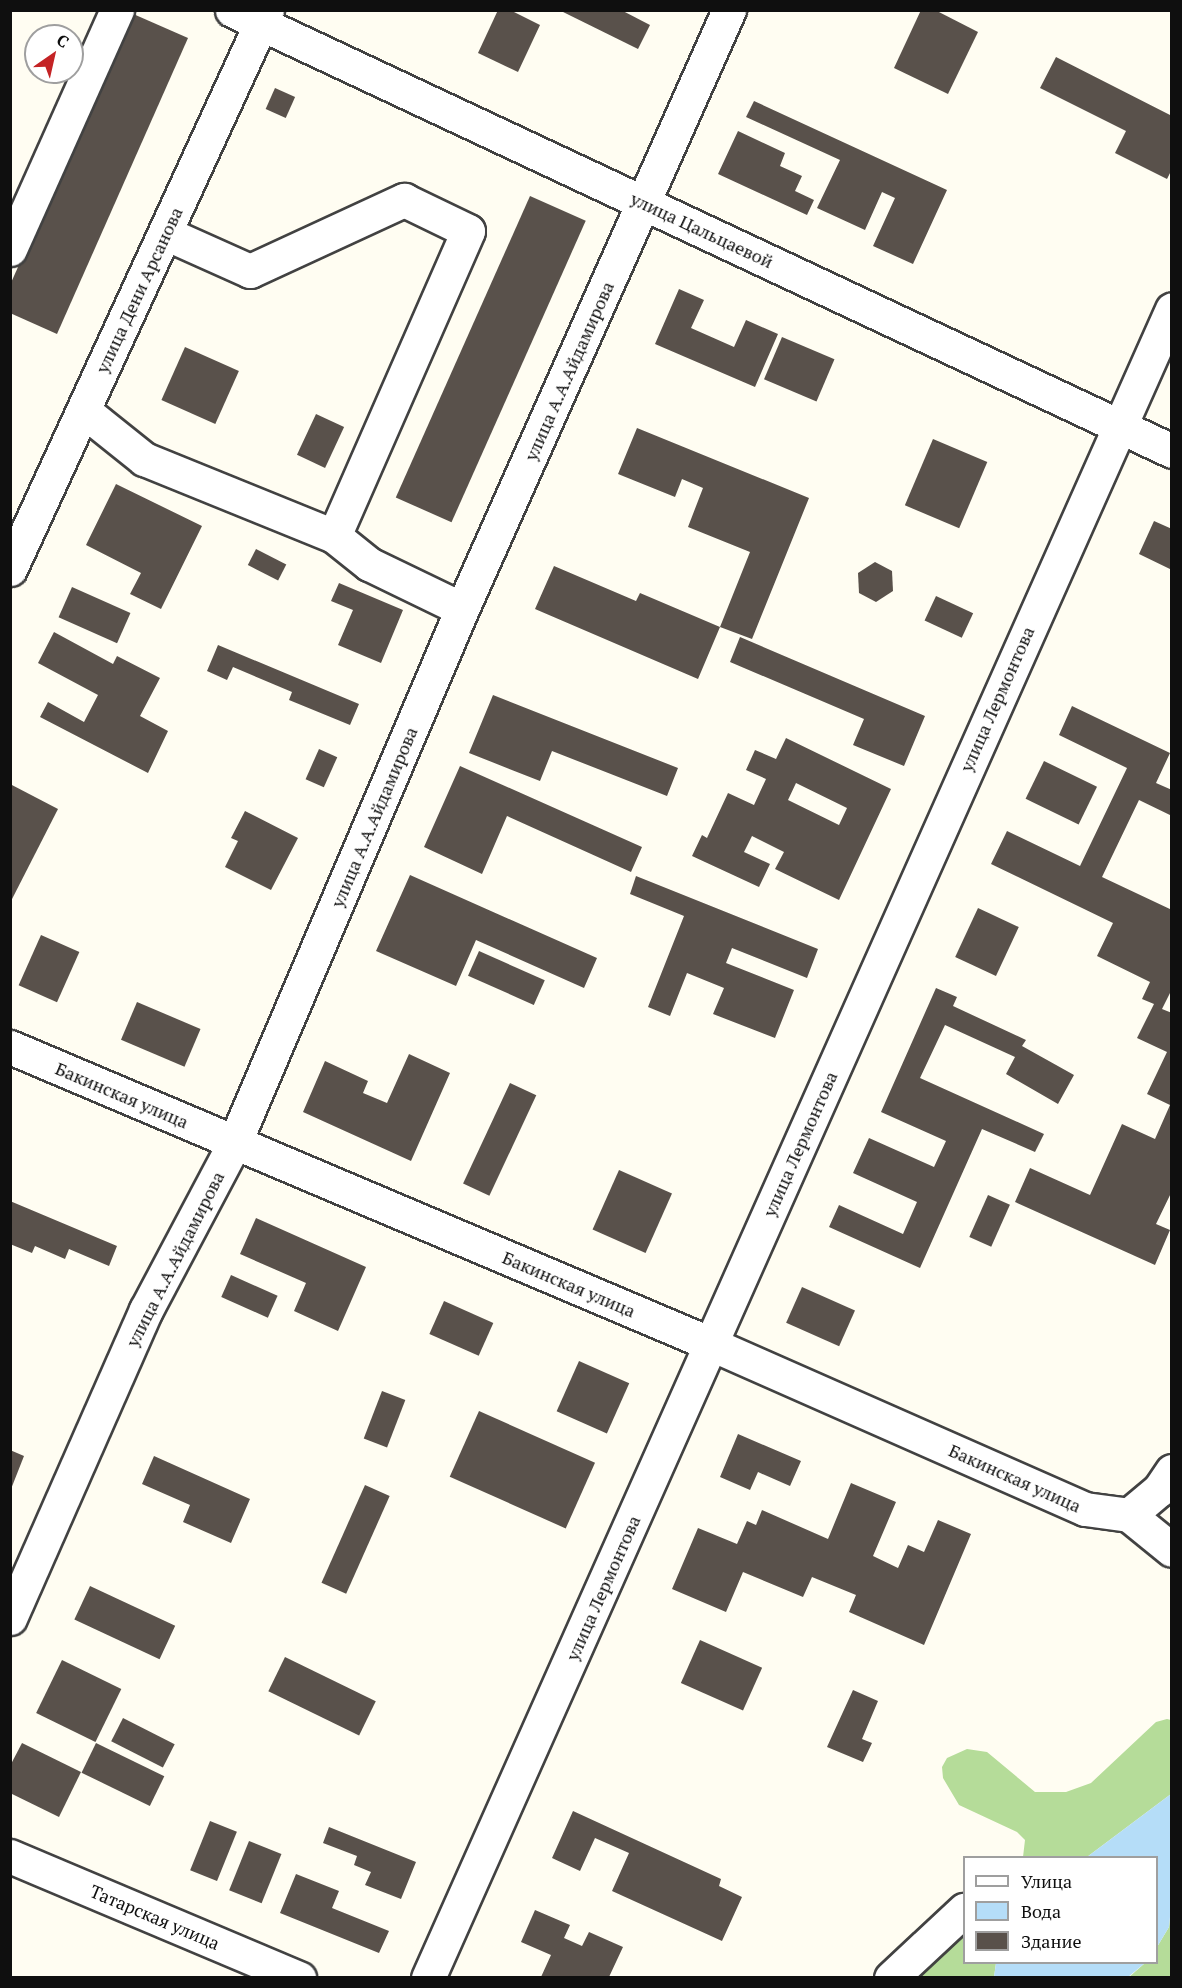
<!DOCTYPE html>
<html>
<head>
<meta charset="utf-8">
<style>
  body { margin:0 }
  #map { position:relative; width:1182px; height:1988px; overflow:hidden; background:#fffdf2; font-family:"PT Serif",serif }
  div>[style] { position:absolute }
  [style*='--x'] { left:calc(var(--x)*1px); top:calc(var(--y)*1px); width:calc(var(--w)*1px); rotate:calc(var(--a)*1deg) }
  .forest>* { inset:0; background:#b5dc99 }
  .water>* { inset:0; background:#b5ddf8 }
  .building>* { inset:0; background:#59514b; transform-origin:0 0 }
  .roads { filter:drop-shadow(2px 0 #424242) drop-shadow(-2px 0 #424242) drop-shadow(0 2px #424242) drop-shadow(0 -2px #424242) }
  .minor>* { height:33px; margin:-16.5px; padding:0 16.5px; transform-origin:16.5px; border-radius:16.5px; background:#fff }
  span { translate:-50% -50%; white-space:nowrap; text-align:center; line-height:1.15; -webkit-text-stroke:6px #fff; paint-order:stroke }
  .street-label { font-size:18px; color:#0f0f0f }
  .frame { position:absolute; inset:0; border:12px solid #0f0f0f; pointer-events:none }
  .legend { position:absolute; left:963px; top:1856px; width:195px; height:108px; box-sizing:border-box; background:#fff; border:2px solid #9f9f9f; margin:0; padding:8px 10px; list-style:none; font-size:18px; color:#0f0f0f }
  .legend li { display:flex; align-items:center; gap:12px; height:30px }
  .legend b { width:30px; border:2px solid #9f9f9f }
  .north { position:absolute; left:24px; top:24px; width:60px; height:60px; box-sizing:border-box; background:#fff; border:2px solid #9f9f9f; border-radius:50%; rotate:34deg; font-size:16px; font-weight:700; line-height:24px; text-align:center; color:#0f0f0f }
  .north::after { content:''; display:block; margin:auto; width:21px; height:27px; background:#c42325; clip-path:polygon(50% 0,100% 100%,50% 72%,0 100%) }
</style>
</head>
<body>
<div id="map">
  <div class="forest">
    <div style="clip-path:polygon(1167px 1719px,1171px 1720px,1171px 1794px,1087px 1857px,1023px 1857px,1025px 1840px,1017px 1832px,959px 1805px,943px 1778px,942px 1767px,947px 1758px,967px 1749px,987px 1752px,1035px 1792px,1066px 1792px,1091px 1783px,1156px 1722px)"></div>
    <div style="clip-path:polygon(1171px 1907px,1171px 1977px,1128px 1978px,1145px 1963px,1156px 1962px,1157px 1947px,1169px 1927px)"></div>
    <div style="clip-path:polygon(964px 1927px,964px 1962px,996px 1963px,994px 1977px,916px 1978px,945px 1940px)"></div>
  </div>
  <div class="water">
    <div style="clip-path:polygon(1171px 1794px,1171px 1907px,1169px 1927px,1157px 1947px,1156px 1858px,1087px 1857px)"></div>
    <div style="clip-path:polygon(996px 1963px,996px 1962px,1145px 1963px,1128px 1977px,994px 1977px)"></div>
  </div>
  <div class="building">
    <div style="clip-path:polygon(498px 10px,510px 10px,540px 25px,518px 72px,478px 53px)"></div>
    <div style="clip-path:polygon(559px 10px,621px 10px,650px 25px,638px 49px)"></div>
    <div style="clip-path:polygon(921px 10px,935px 10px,978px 32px,948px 94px,894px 68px)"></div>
    <div style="clip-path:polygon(131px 13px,188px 38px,57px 334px,10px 313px,10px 285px)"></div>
    <div style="clip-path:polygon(1056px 57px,1172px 116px,1172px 169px,1167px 179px,1115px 153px,1126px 131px,1040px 88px)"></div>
    <div style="left:275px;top:88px;width:22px;height:23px;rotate:24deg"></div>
    <div style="clip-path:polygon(754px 101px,947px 190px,913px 264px,873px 246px,895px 198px,882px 192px,865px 230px,817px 208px,840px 160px,746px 117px)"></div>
    <div style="clip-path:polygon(738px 131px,785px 153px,780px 166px,802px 176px,795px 191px,814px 200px,807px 215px,718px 174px)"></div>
    <div style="left:530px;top:196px;width:61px;height:330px;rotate:24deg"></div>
    <div style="clip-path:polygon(679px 289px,704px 300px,691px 328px,734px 347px,746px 320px,778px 334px,755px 387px,655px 344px)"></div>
    <div style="left:782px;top:337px;width:57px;height:46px;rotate:23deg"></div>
    <div style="left:185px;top:347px;width:59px;height:58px;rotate:24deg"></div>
    <div style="left:316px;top:414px;width:31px;height:45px;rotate:25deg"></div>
    <div style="clip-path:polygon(637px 428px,809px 498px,752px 639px,720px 627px,750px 552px,688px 527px,703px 488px,682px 479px,675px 497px,618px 474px)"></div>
    <div style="left:933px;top:439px;width:59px;height:72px;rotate:23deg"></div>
    <div style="clip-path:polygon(116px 484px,202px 526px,161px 609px,130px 594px,141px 573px,86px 545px)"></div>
    <div style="clip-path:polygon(1154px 521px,1172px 529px,1172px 570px,1139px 554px)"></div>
    <div style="left:256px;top:549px;width:34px;height:18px;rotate:27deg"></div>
    <div style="clip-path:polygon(875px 562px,892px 571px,893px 591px,876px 602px,859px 593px,858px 573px)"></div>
    <div style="clip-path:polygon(554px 566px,636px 601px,640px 593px,720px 627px,698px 679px,535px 609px)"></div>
    <div style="clip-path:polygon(339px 583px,403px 610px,381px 663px,338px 645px,353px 610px,331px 601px)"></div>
    <div style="left:72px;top:587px;width:64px;height:33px;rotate:24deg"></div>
    <div style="left:936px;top:596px;width:41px;height:27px;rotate:25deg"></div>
    <div style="clip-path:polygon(54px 632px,113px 664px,117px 656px,160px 678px,140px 716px,168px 731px,148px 773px,40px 717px,48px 702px,84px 722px,98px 695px,38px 663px)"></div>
    <div style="clip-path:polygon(740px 637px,925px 716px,904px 766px,853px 745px,864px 719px,730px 662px)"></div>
    <div style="clip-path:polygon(218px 645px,359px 704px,350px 725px,289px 700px,292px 692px,233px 667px,227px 680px,207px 671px)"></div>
    <div style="clip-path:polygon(493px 695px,678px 768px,667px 796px,552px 751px,540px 781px,469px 753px)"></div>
    <div style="clip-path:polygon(1072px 706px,1170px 753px,1156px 783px,1172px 790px,1172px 816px,1139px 800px,1102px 877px,1172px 910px,1172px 989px,1162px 1009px,1172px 1013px,1172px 1191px,1156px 1224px,1170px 1230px,1155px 1265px,1015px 1202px,1030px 1168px,1090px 1195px,1122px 1124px,1155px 1139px,1170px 1105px,1147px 1094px,1167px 1052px,1137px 1038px,1154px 1004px,1142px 999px,1150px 982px,1097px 956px,1113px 923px,991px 864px,1007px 831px,1080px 866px,1127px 768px,1059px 735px)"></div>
    <div style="clip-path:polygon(evenodd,786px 738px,891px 789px,839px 900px,775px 869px,784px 852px,752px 836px,744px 852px,770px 864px,759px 887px,692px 856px,702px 835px,707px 838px,728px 793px,754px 805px,766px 779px,746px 770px,755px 750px,776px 759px,786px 738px,796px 783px,847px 808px,839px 825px,788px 800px,796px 783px)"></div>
    <div style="left:319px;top:749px;width:20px;height:33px;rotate:24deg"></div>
    <div style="left:1044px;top:761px;width:59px;height:42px;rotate:26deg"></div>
    <div style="clip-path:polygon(460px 766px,642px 847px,631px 872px,507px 816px,482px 874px,424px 847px)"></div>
    <div style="clip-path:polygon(10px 784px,58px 809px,10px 903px)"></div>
    <div style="clip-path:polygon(245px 811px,298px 838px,271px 890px,225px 867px,238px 841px,231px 838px)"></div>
    <div style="clip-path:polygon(410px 875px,597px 958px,584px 988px,476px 940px,456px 986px,376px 951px)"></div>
    <div style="clip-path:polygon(636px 876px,818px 949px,807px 978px,732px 948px,726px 963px,794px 990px,775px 1038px,713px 1014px,724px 988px,687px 973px,670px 1016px,648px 1007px,684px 916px,630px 894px)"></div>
    <div style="left:978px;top:908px;width:45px;height:54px;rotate:25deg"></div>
    <div style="left:41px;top:935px;width:42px;height:55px;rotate:24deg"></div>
    <div style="left:479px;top:951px;width:72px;height:27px;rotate:24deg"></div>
    <div style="clip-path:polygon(936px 988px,957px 997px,953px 1006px,1026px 1040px,1022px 1046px,1074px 1075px,1058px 1104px,1006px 1074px,1015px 1057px,945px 1025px,920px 1078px,1044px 1134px,1035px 1152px,982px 1129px,920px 1268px,829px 1227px,839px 1205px,903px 1234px,917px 1202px,853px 1173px,869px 1138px,934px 1167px,946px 1141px,881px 1112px)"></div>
    <div style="left:137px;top:1002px;width:69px;height:41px;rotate:23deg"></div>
    <div style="clip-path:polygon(409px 1054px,450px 1073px,411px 1161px,303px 1112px,325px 1061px,368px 1081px,363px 1093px,387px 1103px)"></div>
    <div style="left:510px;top:1083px;width:29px;height:111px;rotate:25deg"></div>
    <div style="left:619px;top:1170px;width:58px;height:65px;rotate:24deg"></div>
    <div style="left:988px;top:1195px;width:24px;height:46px;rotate:24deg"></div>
    <div style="clip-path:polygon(10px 1201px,117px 1246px,109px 1266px,69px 1249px,65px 1259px,35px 1246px,32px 1253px,10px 1244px)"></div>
    <div style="clip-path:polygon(256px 1218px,366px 1267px,338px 1331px,294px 1311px,306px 1283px,240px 1254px)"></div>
    <div style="left:231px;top:1275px;width:51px;height:24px;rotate:24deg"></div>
    <div style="left:802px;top:1287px;width:58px;height:39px;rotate:24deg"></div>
    <div style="left:444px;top:1301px;width:54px;height:36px;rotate:24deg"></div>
    <div style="left:579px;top:1361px;width:55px;height:55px;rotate:24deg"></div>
    <div style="left:382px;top:1391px;width:25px;height:51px;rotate:21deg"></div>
    <div style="left:479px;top:1411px;width:127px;height:72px;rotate:24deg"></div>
    <div style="clip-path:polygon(738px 1434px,801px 1461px,790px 1486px,758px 1472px,750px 1490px,720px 1477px)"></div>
    <div style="clip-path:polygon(10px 1450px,24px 1456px,11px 1489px,10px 1489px)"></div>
    <div style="clip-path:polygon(154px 1456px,250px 1499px,231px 1543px,183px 1522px,190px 1505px,142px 1484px)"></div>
    <div style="clip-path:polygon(851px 1483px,896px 1502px,873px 1556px,898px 1568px,908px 1545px,924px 1552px,938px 1520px,971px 1534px,924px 1645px,849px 1612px,856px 1595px,812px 1577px,803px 1597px,743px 1572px,726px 1612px,672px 1589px,698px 1528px,737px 1544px,747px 1521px,756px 1525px,762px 1510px,828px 1539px)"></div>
    <div style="left:365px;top:1485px;width:27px;height:107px;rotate:24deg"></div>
    <div style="left:90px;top:1586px;width:94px;height:37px;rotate:25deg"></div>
    <div style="left:700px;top:1640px;width:68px;height:47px;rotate:24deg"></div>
    <div style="left:285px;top:1657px;width:101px;height:38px;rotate:26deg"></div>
    <div style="left:62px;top:1660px;width:66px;height:59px;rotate:26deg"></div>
    <div style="clip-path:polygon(853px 1690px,878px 1701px,862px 1739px,872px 1743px,863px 1762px,827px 1747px)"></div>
    <div style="left:123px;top:1718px;width:58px;height:26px;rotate:27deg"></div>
    <div style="clip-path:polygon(22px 1743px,81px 1772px,59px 1817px,10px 1793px,10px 1766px)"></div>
    <div style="left:96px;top:1743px;width:76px;height:33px;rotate:26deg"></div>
    <div style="clip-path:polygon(573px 1811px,721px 1879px,719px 1886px,742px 1897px,722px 1941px,612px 1891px,629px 1853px,595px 1838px,580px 1871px,552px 1858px)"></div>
    <div style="left:210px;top:1821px;width:29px;height:53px;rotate:22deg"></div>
    <div style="clip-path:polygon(329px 1827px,416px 1862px,401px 1899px,365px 1885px,371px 1872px,354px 1865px,357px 1856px,323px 1843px)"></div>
    <div style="left:249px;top:1841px;width:35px;height:53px;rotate:22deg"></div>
    <div style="clip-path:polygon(296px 1874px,339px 1891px,332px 1908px,389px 1931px,379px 1953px,280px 1913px)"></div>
    <div style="clip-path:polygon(535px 1910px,570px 1925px,564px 1938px,582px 1946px,589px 1932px,623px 1947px,609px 1977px,541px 1977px,551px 1955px,521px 1942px)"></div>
  </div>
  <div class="roads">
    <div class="minor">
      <div style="--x:232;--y:10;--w:1038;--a:25.13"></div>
      <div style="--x:165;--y:233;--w:93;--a:24.1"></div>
      <div style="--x:250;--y:271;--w:170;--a:-24.8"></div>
      <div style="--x:404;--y:200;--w:71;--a:25.8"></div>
      <div style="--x:468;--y:231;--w:333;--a:113.7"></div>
      <div style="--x:334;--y:536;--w:45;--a:38.7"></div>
      <div style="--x:369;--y:564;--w:103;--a:25.8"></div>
      <div style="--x:10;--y:249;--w:262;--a:-65.9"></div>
      <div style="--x:84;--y:411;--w:77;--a:38.7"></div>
      <div style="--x:144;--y:459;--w:205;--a:22.1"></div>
      <div style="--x:10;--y:569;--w:615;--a:-65.31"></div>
      <div style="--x:10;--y:1047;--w:761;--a:22.96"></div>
      <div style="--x:711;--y:1344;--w:409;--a:23.8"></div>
      <div style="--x:1085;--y:1509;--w:44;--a:7.8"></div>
      <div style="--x:1129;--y:1515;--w:39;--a:-40"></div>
      <div style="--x:1159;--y:1490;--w:23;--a:-56"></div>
      <div style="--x:1129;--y:1515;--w:55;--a:39.1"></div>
      <div style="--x:10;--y:1618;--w:337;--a:-66.2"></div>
      <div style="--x:146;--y:1310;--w:188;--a:-62.1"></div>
      <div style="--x:234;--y:1144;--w:582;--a:-66.92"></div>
      <div style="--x:462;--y:609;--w:656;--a:-65.98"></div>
      <div style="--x:10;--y:1856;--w:314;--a:22.9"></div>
      <div style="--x:428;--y:1978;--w:1827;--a:-65.97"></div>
      <div style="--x:891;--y:1978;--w:100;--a:-43"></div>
    </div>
  </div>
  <div class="street-label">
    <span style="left:702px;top:230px;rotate:25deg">улица Цальцаевой</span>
    <span style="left:139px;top:290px;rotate:-65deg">улица Дени Арсанова</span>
    <span style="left:569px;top:371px;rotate:-66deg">улица А.А.Айдамирова</span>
    <span style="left:997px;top:699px;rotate:-66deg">улица Лермонтова</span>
    <span style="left:374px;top:817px;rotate:-67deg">улица А.А.Айдамирова</span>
    <span style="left:122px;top:1095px;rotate:23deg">Бакинская улица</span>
    <span style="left:800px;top:1144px;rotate:-66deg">улица Лермонтова</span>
    <span style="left:175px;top:1259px;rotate:-63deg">улица А.А.Айдамирова</span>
    <span style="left:569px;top:1284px;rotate:23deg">Бакинская улица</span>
    <span style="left:1015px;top:1478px;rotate:24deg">Бакинская улица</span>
    <span style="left:603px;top:1588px;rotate:-66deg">улица Лермонтова</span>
    <span style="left:155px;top:1917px;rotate:23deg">Татарская улица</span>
  </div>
  <div class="frame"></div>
  <ul class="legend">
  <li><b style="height:8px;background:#fff"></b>Улица</li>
  <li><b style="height:16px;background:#b5ddf8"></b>Вода</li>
  <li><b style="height:16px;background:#59514b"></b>Здание</li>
  </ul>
  <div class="north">С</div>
</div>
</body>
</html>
